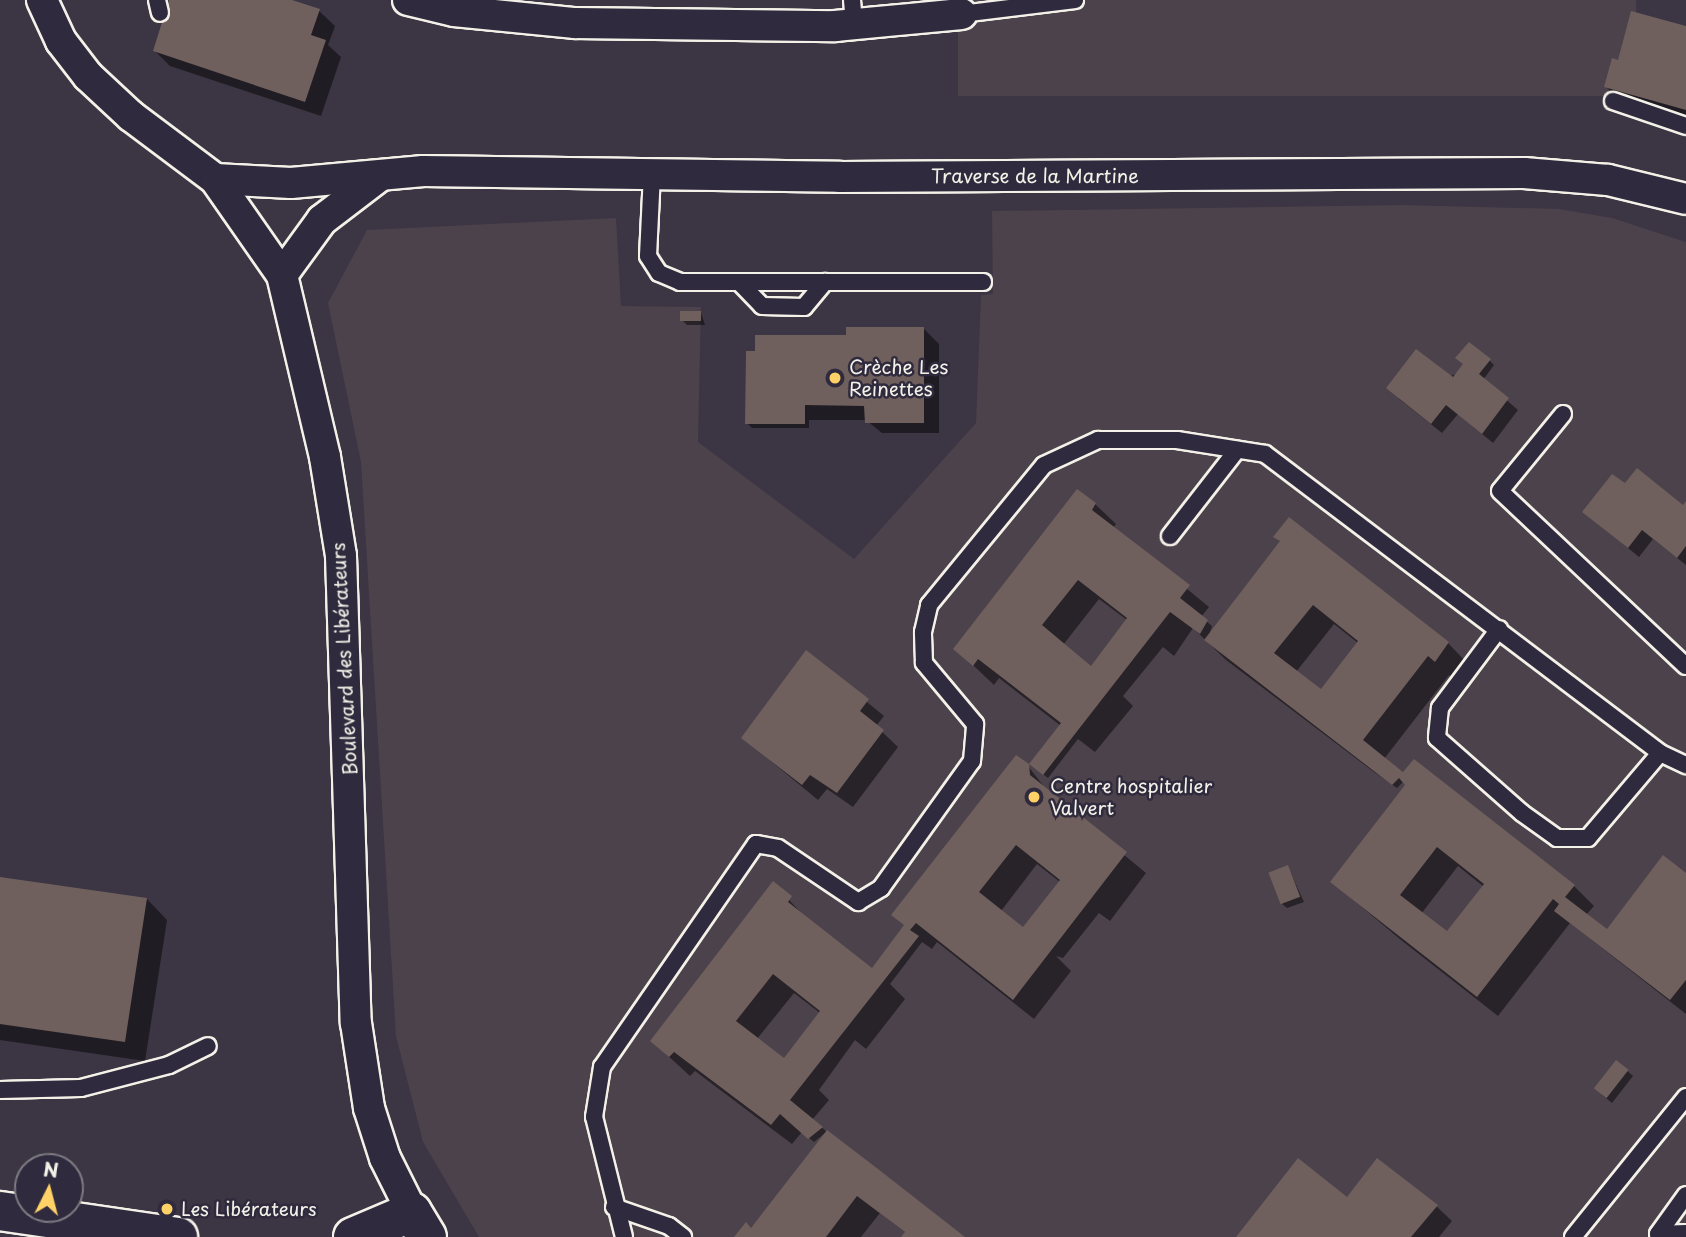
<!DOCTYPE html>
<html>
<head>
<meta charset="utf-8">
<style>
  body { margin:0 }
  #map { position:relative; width:1686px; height:1237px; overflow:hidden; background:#3c3543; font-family:"Playpen Sans",sans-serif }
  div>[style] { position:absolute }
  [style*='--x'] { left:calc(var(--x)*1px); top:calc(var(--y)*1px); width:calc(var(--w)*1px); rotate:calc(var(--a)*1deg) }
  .built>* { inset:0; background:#4c424b; transform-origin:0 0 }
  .shadow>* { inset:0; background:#0007 }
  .building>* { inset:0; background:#70605d; transform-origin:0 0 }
  .roads { filter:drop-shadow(2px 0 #f4f1e8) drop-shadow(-2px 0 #f4f1e8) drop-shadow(0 2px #f4f1e8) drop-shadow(0 -2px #f4f1e8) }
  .service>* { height:16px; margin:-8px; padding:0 8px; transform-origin:8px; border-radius:8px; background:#2f2a3d }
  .minor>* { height:30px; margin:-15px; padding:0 15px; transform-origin:15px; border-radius:15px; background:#2f2a3d }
  .tertiary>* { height:38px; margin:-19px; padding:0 19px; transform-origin:19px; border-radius:19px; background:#2f2a3d }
  .dots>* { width:19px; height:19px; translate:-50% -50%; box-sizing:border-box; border:4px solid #2f2a3d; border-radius:50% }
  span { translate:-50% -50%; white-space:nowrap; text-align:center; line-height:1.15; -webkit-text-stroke:5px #2f2a3d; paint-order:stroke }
  .street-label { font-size:19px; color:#f4f1e8 }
  .poi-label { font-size:19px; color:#f4f1e8 }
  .left { translate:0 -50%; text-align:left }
  .north { position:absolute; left:14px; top:1153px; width:70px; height:70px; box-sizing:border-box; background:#2f2a3d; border:2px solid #7e7a81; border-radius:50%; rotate:6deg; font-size:19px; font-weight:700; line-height:28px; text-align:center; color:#f4f1e8 }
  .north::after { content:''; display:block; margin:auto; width:24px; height:32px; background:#ffd166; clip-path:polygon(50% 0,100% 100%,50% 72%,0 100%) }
</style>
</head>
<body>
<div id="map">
  <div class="built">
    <div style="left:958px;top:0;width:678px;height:96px"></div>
    <div style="clip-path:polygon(1403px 205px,1559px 209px,1612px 218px,1686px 242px,1686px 1237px,479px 1237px,423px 1142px,396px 1036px,361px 462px,328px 303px,367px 230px,616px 218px,621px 306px,701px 307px,698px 442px,854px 559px,976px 423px,981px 295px,993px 294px,992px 211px)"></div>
  </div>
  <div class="shadow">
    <div style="clip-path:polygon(171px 0,286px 0,319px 11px,335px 26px,328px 45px,341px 57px,321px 116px,170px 66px,155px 51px)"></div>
    <div style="clip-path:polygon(1686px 27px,1686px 120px,1622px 102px,1606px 87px,1619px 62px)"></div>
    <div style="clip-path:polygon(701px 313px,705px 325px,687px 325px,682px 320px)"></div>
    <div style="clip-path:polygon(924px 329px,939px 344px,939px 433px,882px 433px,866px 420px,809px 420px,809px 428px,752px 428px,747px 423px,848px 337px)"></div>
    <div style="clip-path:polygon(1489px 360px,1494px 365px,1483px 380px,1518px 410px,1493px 443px,1458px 414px,1442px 433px,1398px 398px)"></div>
    <div style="clip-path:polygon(1633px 492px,1686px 510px,1686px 565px,1653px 539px,1639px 557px,1584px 512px)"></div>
    <div style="clip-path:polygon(evenodd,1095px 504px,1116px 524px,1113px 528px,1209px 607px,1201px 617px,1212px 626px,1209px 636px,1281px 542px,1276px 537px,1289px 519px,1448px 643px,1468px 664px,1456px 681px,1449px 675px,1384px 759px,1574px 886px,1594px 906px,1586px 915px,1607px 931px,1686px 875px,1686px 1014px,1570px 923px,1498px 1016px,1401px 940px,1332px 882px,1407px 784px,1404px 781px,1397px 788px,1374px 772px,1226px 660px,1193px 628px,1174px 656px,1163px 647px,1123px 696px,1133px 706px,1095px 752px,1078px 739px,1048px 778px,1031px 765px,1061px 726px,999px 678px,994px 685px,956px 649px,1095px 504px,1099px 599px,1127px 620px,1099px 674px,1063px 645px,1099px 599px,1095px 504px,1334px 624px,1358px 643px,1321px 692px,1296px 672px,1334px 624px,1095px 504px,1458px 866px,1484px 887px,1448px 934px,1421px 914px,1458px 866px)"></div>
    <div style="clip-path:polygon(807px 653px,884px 716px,876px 726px,898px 747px,853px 807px,827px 789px,818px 800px,743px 738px)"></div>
    <div style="clip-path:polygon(evenodd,1028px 766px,1049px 793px,1146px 873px,1110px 921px,1099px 913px,1063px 958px,1056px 956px,1071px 971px,1034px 1019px,937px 942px,932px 949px,922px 942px,890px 984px,905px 999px,866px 1049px,855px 1040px,819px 1090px,829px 1100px,812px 1120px,962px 1237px,903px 1237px,906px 1233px,880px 1213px,861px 1237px,737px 1237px,751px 1230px,825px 1133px,814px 1142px,802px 1132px,792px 1144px,695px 1071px,690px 1076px,652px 1041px,773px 883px,809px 921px,873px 970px,1028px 766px,1037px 864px,1060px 882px,1024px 929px,1001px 911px,1037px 864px,1028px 766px,794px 993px,820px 1013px,785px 1061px,757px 1039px,794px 993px)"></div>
    <div style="clip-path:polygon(1288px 867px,1304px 902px,1287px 908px,1282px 904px)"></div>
    <div style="clip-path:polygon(0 879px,147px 899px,167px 920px,145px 1061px,0 1040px)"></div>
    <div style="clip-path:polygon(1617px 1062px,1633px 1076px,1612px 1103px,1601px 1094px)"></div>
    <div style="clip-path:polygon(1436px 1206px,1452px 1221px,1439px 1237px,1238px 1237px)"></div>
  </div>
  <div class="building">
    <div style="clip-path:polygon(169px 0,292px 0,320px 9px,311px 35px,326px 40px,305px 102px,153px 51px)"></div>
    <div style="clip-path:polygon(1631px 11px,1686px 26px,1686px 110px,1604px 87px,1612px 58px,1618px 60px)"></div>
    <div style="left:680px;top:311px;width:21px;height:10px"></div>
    <div style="clip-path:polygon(846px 327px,924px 327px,924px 423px,865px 423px,864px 406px,805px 405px,805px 424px,745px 424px,746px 351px,755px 351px,755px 335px,846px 335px)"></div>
    <div style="clip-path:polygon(1469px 342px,1491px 359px,1479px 374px,1509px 398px,1482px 434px,1446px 405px,1431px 424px,1386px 388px,1416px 349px,1453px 377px,1463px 364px,1455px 358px)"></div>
    <div style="clip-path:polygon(1637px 468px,1683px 505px,1686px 501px,1686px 546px,1677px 558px,1642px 530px,1628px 548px,1582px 512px,1612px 474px,1625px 483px)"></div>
    <div style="clip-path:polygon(evenodd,1077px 489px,1096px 503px,1092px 510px,1190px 585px,1180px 598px,1208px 620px,1200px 634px,1170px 612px,1043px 775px,1029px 764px,1061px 723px,978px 659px,973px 666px,953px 649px,1077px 489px,1078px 580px,1127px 618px,1091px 666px,1042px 625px,1078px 580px)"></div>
    <div style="clip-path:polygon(evenodd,1289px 517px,1449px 642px,1435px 662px,1428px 656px,1363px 740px,1403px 772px,1414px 759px,1575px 885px,1565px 897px,1607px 929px,1663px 855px,1686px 873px,1686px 980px,1670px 1000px,1554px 911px,1559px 904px,1553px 899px,1477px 997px,1330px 882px,1405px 785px,1399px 778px,1392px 785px,1204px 640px,1280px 541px,1273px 537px,1289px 517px,1313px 605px,1358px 641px,1321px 689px,1274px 653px,1313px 605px,1289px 517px,1437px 847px,1484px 884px,1447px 931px,1400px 895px,1437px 847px)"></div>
    <div style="clip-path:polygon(806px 650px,869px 699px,860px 711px,884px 730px,837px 793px,810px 775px,802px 785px,741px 738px)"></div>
    <div style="clip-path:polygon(evenodd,1016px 755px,1029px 764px,1030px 775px,1127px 852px,1013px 1000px,916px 923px,910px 930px,919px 936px,790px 1100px,823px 1127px,808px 1139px,780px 1114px,771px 1125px,674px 1052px,669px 1057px,650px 1041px,773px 881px,792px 896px,788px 902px,872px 968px,904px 925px,891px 915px,1016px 755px,1016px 845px,1060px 880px,1023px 927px,979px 892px,1016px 845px,1016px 755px,773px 974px,820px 1011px,784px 1058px,736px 1021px,773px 974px)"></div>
    <div style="left:1288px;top:865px;width:34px;height:21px;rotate:69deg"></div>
    <div style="clip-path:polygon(0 877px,147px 898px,125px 1042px,0 1024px)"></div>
    <div style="left:1616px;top:1060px;width:16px;height:36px;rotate:38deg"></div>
    <div style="clip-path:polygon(827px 1130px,878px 1169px,965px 1237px,901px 1237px,905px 1232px,857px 1196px,826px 1237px,734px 1237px,746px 1222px,751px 1228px)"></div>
    <div style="clip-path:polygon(1298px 1158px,1347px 1197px,1377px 1158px,1438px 1205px,1411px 1237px,1236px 1237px)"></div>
  </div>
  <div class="roads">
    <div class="service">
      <div style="--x:157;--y:0;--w:13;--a:77"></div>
      <div style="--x:852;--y:0;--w:24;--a:85"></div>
      <div style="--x:961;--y:14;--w:115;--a:-7"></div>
      <div style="--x:1613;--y:101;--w:77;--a:18.9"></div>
      <div style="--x:652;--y:174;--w:82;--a:92.8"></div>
      <div style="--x:648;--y:256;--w:20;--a:57"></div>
      <div style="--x:659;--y:273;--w:23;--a:23"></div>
      <div style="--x:680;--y:282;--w:303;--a:0"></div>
      <div style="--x:739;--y:282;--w:33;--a:46"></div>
      <div style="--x:762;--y:306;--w:42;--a:1.4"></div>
      <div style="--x:804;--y:307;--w:33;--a:-50"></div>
      <div style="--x:1563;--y:414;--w:99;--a:129.3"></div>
      <div style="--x:1500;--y:491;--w:255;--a:43.3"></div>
      <div style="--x:1170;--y:536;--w:109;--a:-52.1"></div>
      <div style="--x:1499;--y:629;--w:99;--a:126.8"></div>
      <div style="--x:1440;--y:708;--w:30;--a:96"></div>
      <div style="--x:1437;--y:738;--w:113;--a:41.4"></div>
      <div style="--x:1522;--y:813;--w:43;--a:35.5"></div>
      <div style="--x:1557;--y:838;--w:31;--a:0"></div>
      <div style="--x:1588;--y:838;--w:111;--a:-49.7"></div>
      <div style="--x:0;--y:1090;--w:81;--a:-1.4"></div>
      <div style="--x:81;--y:1088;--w:91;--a:-14.6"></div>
      <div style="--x:169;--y:1065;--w:43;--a:-26"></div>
      <div style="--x:614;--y:1207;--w:58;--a:19.1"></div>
      <div style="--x:669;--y:1226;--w:18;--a:38"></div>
      <div style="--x:1658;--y:1234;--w:48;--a:-54.3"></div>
      <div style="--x:1658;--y:1234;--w:28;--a:-2"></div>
      <div style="--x:624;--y:1237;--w:124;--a:-104"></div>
      <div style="--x:594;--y:1117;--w:51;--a:-80.9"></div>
      <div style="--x:602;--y:1067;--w:271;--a:-55.4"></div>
      <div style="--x:756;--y:844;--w:22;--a:10"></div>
      <div style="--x:778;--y:848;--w:97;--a:34"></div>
      <div style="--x:858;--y:902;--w:27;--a:-31"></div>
      <div style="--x:881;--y:888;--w:156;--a:-54.4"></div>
      <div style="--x:972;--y:761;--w:37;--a:-85"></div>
      <div style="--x:975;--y:724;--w:80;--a:-129.9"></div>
      <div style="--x:924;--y:663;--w:31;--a:-92"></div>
      <div style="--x:923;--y:632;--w:28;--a:-77"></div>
      <div style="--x:929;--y:605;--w:181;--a:-50.6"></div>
      <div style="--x:1044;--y:465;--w:60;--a:-24.8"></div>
      <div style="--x:1098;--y:440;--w:79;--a:0"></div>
      <div style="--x:1177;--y:440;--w:89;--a:9"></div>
      <div style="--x:1265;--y:454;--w:495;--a:37.1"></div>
      <div style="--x:1660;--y:753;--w:29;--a:25"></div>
      <div style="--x:1573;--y:1237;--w:180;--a:-51.1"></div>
    </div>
    <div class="minor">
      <div style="--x:42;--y:0;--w:45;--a:65.1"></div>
      <div style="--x:61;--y:41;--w:44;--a:52.4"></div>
      <div style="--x:88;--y:76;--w:59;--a:42.9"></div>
      <div style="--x:131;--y:116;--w:105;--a:36.9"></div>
      <div style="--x:215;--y:179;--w:117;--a:55.1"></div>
      <div style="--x:282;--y:275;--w:187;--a:76.7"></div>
      <div style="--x:325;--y:457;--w:100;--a:80.8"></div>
      <div style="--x:341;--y:556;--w:467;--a:88.2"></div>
      <div style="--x:356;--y:1023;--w:86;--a:81.3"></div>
      <div style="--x:369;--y:1108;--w:52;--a:72.3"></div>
      <div style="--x:385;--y:1158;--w:60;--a:63.4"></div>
      <div style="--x:408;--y:0;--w:47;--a:13.4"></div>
      <div style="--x:454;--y:11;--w:122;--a:5.7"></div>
      <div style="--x:575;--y:23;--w:260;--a:0.7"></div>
      <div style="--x:835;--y:26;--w:127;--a:-5.4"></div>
      <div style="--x:215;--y:179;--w:76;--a:3"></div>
      <div style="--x:291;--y:183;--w:133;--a:-5.2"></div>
      <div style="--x:423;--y:171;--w:417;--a:0.8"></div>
      <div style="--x:840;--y:177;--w:684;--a:-0.34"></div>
      <div style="--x:1524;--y:173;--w:84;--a:4.8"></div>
      <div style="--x:1608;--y:180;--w:80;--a:13.7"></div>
      <div style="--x:282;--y:275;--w:68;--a:-54"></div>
      <div style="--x:322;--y:220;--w:74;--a:-37.3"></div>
    </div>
    <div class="tertiary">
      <div style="--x:0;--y:1211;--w:180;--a:8.3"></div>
      <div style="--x:353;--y:1237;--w:64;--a:-23"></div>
      <div style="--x:412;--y:1212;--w:29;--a:59"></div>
    </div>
  </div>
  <div class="dots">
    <div style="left:835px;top:378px;background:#ffd166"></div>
    <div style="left:1034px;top:797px;background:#ffd166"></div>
    <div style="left:167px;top:1209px;background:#ffd166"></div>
  </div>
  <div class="street-label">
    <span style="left:1035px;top:176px">Traverse de la Martine</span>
    <span style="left:344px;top:659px;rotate:-93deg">Boulevard des Libérateurs</span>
  </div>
  <div class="poi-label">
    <span class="left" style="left:849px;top:378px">Crèche Les<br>Reinettes</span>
    <span class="left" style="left:1050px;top:797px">Centre hospitalier<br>Valvert</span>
    <span class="left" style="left:181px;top:1209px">Les Libérateurs</span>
  </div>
  <div class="north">N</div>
</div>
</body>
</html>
